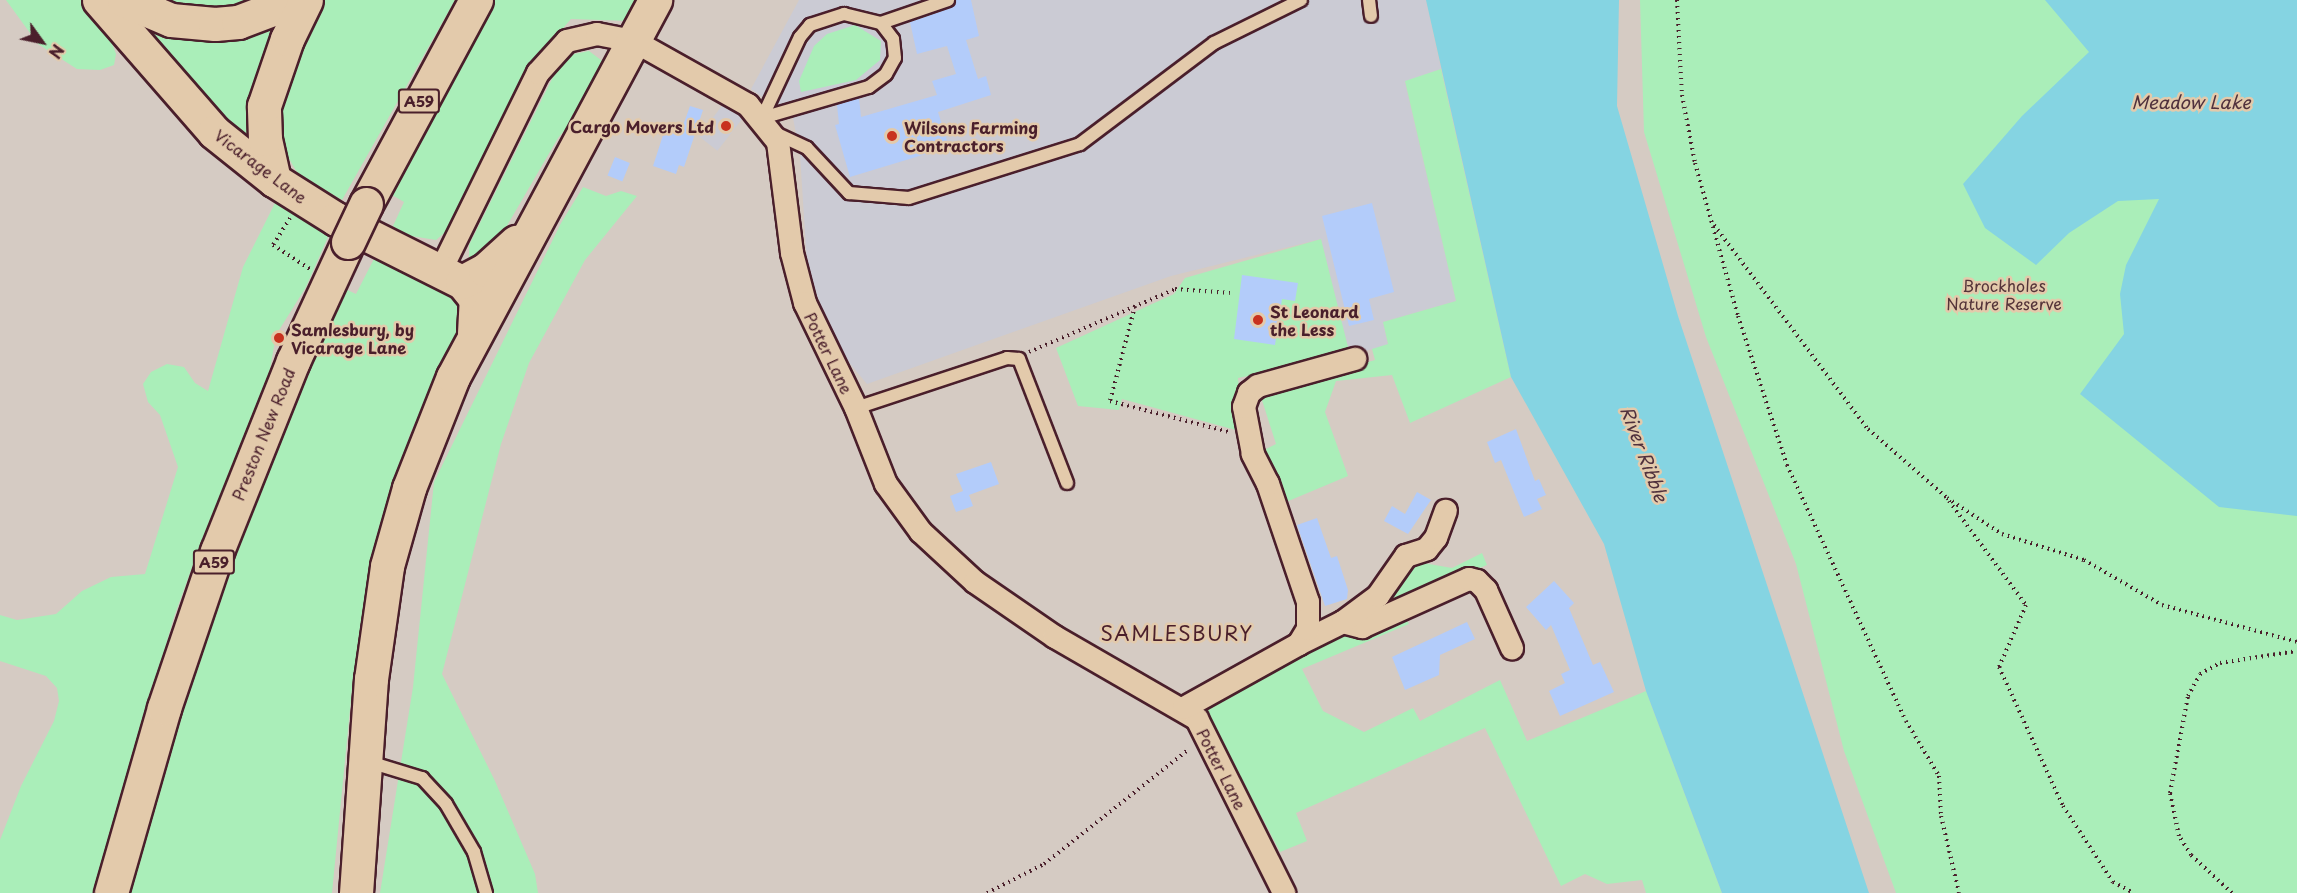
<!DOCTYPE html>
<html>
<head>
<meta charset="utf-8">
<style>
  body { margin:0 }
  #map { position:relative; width:2297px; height:893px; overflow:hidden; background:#d5cbc3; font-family:"Playpen Sans",sans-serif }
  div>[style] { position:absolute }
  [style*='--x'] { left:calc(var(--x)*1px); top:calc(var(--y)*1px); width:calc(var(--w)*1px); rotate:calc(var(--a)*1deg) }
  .built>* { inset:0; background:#cbcbd4; transform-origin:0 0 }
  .green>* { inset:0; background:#aaeeb9 }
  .water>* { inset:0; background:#85d4e2 }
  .building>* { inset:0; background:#b3ccfa; transform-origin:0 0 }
  .path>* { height:4px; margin-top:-2px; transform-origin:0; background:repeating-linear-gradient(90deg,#4a1f2b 0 1.5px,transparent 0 6px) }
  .roads { filter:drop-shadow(2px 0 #4a1f2b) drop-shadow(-2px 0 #4a1f2b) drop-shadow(0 2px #4a1f2b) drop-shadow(0 -2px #4a1f2b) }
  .lane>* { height:12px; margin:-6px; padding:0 6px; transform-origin:6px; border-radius:6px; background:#e3caab }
  .street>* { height:22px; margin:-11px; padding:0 11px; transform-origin:11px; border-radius:11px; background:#e3caab }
  .secondary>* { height:33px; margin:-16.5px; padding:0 16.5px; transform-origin:16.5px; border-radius:16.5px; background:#e3caab }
  .highway>* { height:33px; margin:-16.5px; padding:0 16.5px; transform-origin:16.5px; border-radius:16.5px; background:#e3caab }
  .bridges { filter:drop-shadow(2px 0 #4a1f2b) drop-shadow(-2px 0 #4a1f2b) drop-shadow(0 2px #4a1f2b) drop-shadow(0 -2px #4a1f2b) }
  .highway-bridge>* { height:33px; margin:-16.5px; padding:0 16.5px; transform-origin:16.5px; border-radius:16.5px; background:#e3caab }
  .dots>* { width:16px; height:16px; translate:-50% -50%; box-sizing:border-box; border:3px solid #e3caab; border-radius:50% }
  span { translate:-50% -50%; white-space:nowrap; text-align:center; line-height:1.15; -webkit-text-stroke:5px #e3caab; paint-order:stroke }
  .shield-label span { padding:2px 4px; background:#e3caab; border:2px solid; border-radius:4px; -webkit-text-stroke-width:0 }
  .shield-label { font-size:15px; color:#4a1f2b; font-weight:700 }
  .poi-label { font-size:16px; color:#4a1f2b; font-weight:700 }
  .right { translate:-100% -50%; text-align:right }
  .left { translate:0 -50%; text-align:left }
  .street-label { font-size:16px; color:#4a1f2b }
  .park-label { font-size:16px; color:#543439 }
  .water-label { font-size:18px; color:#50313d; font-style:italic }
  .quarter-label { font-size:20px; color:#4a1f2b; letter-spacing:1.5px }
  .north { position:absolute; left:12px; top:12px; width:60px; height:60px; -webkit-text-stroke:4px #e3caab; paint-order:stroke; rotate:123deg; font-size:16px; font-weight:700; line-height:24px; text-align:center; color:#4a1f2b }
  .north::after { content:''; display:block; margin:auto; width:21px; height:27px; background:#4a1f2b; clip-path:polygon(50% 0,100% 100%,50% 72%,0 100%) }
</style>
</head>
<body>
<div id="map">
  <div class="built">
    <div style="clip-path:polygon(799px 0,1426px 0,1441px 69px,1405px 82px,1456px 301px,1383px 322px,1388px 345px,1350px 355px,1321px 239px,1171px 276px,867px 384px,846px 359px,824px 320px,808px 279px,800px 155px,793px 118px,751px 89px)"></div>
    <div style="left:725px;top:102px;width:24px;height:43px;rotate:38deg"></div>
  </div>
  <div class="green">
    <div style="clip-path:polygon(6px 0,86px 0,105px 25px,116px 54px,114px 65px,100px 70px,77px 69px,38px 44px)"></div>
    <div style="clip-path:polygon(153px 0,289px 0,202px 17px)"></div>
    <div style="clip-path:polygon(323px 0,455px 0,342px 200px,298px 174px,278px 140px,281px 92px,307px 25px)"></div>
    <div style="clip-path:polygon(489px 0,642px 0,630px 21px,571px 19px,526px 71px,450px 228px,436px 240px,405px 235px,393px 226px,404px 202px,387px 192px)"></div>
    <div style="clip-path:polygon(1640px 0,2297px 0,2297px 893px,1896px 893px,1844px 751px,1796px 564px,1706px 337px,1644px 132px)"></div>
    <div style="clip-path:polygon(133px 18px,174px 32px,221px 40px,252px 36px,283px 24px,255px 147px,243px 141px)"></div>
    <div style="clip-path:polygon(855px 25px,881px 41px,880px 60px,856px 80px,801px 92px,799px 81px,814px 46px,827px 34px)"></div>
    <div style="clip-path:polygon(589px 51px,605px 63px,585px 107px,558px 138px,494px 248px,469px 261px,469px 245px,559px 65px,574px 54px)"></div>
    <div style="clip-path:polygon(1441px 69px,1511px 377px,1410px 423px,1392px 375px,1336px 381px,1325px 412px,1348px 476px,1286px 502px,1260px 452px,1276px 444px,1260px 394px,1375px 360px,1372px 349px,1388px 344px,1383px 322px,1456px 301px,1405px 81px)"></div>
    <div style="clip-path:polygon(583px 187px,606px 196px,621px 191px,637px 196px,585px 260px,529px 363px,501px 444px,442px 674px,495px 781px,535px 874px,538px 893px,380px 893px,413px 687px,434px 482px,561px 223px)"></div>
    <div style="clip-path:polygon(276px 201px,331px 230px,306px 287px,276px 335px,264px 404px,202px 540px,174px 617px,95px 893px,0 893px,0 840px,21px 786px,54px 721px,59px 701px,57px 688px,46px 676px,0 661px,0 615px,17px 620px,56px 614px,82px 591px,111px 577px,145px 574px,178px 467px,160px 415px,148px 402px,143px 384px,151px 372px,167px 364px,184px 367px,195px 383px,208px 391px,243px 267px)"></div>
    <div style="clip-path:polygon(1321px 239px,1350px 355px,1238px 378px,1243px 432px,1122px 399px,1119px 410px,1078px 406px,1056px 348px,1174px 294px,1185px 278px)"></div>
    <div style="clip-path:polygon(379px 249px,458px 298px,460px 313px,459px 328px,410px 434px,378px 543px,353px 679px,332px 893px,124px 893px,217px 589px,341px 287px,356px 294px)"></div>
    <div style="clip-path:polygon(1482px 553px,1487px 565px,1394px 603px,1390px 595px,1412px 561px,1452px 568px)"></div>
    <div style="clip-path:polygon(1405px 617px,1409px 624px,1302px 669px,1323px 711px,1364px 732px,1413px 708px,1420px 721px,1500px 680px,1527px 741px,1646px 691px,1722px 893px,1646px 893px,1642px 880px,1607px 884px,1585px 874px,1561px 886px,1485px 728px,1296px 813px,1307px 841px,1280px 852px,1204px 707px,1344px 632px)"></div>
  </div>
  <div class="water">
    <div style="clip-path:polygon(1426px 0,1619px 0,1617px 106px,1678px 316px,1869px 893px,1722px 893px,1646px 691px,1604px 544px,1511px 377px)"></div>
    <div style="clip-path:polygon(2045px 0,2297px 0,2297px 516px,2219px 507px,2080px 394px,2124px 334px,2120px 294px,2126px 265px,2159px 199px,2118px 201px,2069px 233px,2036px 265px,1985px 228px,1963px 184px,2022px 116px,2089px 52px)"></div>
  </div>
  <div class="building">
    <div style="clip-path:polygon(956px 0,971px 0,979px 36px,966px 40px,978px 79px,986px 76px,991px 95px,938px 112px,949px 147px,850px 177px,835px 125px,839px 124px,837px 105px,859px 98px,861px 117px,937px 95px,932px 81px,956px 74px,947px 46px,917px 54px,910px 22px,951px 8px)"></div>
    <div style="clip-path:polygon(690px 106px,703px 110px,684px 167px,679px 165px,676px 174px,653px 166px,665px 129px,680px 134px)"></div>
    <div style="left:615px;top:157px;width:16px;height:20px;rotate:22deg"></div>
    <div style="clip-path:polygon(1372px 203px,1394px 292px,1369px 299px,1374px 320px,1349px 326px,1322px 216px)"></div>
    <div style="clip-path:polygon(1242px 275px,1298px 283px,1295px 301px,1282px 299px,1275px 345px,1234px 339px)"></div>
    <div style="clip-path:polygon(1516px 429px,1535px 481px,1539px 479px,1546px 495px,1537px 499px,1542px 509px,1524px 517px,1501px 460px,1495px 463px,1487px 442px)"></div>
    <div style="clip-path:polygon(991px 462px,999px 484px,969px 495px,973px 506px,956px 512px,950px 496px,963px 491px,956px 474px)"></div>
    <div style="clip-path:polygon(1417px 492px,1431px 500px,1408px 534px,1384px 521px,1392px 506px,1405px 514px)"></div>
    <div style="clip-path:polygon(1317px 518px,1331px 558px,1337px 556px,1348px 590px,1347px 599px,1325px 606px,1297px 525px)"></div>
    <div style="clip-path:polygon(1554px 581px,1574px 603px,1569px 608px,1593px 665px,1600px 662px,1614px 692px,1560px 716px,1549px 691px,1565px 683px,1561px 674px,1570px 670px,1551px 625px,1546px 630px,1526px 607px)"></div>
    <div style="clip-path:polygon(1467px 622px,1475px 639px,1440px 655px,1439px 675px,1405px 690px,1392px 657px)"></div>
  </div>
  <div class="path">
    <div style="--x:1677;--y:0;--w:95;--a:87"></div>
    <div style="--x:1682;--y:95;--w:69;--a:79.2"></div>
    <div style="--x:1695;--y:163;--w:159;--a:74.3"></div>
    <div style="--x:1738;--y:316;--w:157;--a:71.8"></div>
    <div style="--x:1787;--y:465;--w:282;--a:65.1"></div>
    <div style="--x:1906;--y:721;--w:64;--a:59"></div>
    <div style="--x:1939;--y:776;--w:40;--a:87.1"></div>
    <div style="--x:1941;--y:816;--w:79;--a:76.8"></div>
    <div style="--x:290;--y:218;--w:32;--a:122"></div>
    <div style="--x:273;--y:245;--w:44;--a:33"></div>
    <div style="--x:1714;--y:225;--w:256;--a:53"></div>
    <div style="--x:1868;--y:429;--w:105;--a:41.1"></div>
    <div style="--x:1947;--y:498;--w:66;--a:33.2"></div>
    <div style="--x:2002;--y:534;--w:86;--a:17.6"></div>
    <div style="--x:2084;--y:560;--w:90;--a:30"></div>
    <div style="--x:2162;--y:605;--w:140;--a:15.3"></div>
    <div style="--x:1135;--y:306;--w:98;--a:104.7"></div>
    <div style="--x:1110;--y:401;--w:123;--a:14.6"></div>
    <div style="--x:1029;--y:352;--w:159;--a:-23.3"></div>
    <div style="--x:1175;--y:289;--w:55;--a:4.2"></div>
    <div style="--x:1949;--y:501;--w:129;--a:53.5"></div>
    <div style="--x:2026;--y:605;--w:68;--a:113.5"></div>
    <div style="--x:1999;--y:667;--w:153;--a:65.3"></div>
    <div style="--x:2063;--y:806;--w:91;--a:56.7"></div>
    <div style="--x:2113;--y:882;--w:24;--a:28"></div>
    <div style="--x:987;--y:893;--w:64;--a:-27"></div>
    <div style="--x:1044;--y:864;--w:185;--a:-38.4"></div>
    <div style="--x:2232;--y:893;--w:56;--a:-137.2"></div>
    <div style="--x:2191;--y:855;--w:22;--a:-122"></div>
    <div style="--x:2179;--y:836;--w:44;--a:-101.8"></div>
    <div style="--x:2170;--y:793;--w:99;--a:-79.5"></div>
    <div style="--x:2188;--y:696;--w:25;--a:-61"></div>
    <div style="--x:2200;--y:674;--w:23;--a:-29"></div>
    <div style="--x:2220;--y:663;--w:78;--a:-8.9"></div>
  </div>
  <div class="roads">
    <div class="lane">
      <div style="--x:1369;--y:0;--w:16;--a:83"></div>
      <div style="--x:762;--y:118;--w:89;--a:-64.9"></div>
      <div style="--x:800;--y:37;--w:16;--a:-50"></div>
      <div style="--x:810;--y:25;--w:36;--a:-18"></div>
      <div style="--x:844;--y:14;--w:38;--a:14"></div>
      <div style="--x:881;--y:23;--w:71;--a:-18.9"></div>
      <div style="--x:762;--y:118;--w:111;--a:-16.2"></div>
      <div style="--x:869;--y:87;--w:21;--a:-37"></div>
      <div style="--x:886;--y:74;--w:18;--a:-61"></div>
      <div style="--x:895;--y:58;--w:19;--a:-96"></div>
      <div style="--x:893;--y:39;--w:20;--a:-127"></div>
      <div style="--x:775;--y:133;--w:35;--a:25"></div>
      <div style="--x:807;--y:148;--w:62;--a:47"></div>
      <div style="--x:849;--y:193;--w:60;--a:4.8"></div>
      <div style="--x:909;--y:198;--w:179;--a:-17.5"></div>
      <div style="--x:1080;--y:144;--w:168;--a:-37"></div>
      <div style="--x:1214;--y:43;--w:97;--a:-26.3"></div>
      <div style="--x:856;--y:408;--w:159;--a:-18.3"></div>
      <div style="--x:1007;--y:358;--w:12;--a:5"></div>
      <div style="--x:1019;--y:359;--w:133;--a:68.8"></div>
      <div style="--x:366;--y:761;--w:59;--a:16.9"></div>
      <div style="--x:422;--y:778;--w:35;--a:47"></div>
      <div style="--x:446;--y:804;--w:56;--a:59.7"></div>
      <div style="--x:474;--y:852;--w:43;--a:73.7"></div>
    </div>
    <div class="street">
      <div style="--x:440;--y:272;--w:222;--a:-63.8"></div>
      <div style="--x:538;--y:73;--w:43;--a:-47.8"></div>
      <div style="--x:567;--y:41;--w:31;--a:-13"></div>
      <div style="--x:597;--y:34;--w:38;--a:11"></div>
      <div style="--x:634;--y:41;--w:131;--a:29.3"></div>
      <div style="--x:748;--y:105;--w:48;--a:51"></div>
      <div style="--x:778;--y:142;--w:112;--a:82.8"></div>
      <div style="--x:792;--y:253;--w:52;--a:75.4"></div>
      <div style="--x:805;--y:303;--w:117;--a:64.1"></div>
      <div style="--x:856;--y:408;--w:82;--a:68.5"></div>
      <div style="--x:886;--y:484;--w:59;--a:53.9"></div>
      <div style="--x:921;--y:532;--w:74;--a:42.8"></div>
      <div style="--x:975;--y:582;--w:97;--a:34.5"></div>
      <div style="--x:1055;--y:637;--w:164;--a:30"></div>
      <div style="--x:1197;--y:719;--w:195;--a:63.4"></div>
      <div style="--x:1343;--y:622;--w:20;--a:15"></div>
      <div style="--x:1362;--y:627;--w:117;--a:-24.2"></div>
      <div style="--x:1469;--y:579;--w:8;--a:14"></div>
      <div style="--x:1477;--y:581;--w:13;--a:45"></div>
      <div style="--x:1486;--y:590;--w:64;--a:65.9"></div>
      <div style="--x:1299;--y:644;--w:49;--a:-26.6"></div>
      <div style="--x:1343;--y:622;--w:44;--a:-36.6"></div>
      <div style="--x:1378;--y:596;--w:49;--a:-55"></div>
      <div style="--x:1406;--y:556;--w:22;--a:-18"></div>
      <div style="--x:1427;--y:549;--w:14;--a:-51"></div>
      <div style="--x:1436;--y:538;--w:29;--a:-70"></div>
      <div style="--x:1184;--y:708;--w:132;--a:-29.1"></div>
      <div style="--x:1299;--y:644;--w:17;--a:-59"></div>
      <div style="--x:1308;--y:629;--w:27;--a:-90"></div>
      <div style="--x:1308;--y:602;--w:125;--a:-108.7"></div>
      <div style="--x:1268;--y:484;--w:34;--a:-117"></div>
      <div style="--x:1253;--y:454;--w:48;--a:-100.8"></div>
      <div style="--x:1244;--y:407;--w:15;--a:-70"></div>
      <div style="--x:1249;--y:393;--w:11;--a:-38"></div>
      <div style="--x:1258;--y:386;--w:101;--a:-15.6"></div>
    </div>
    <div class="secondary">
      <div style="--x:99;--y:0;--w:175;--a:48.9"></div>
      <div style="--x:214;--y:132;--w:77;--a:38.7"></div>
      <div style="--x:274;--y:180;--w:73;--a:32.2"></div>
      <div style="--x:336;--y:219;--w:141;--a:26.6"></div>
    </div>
    <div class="highway">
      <div style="--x:124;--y:0;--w:51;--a:23.1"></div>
      <div style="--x:171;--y:20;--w:44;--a:5.2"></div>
      <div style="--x:215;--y:24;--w:23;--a:-5"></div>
      <div style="--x:238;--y:22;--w:62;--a:-20.8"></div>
      <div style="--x:274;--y:180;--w:42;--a:-102.4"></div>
      <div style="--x:265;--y:139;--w:33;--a:-92"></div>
      <div style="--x:264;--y:106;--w:71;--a:-71.1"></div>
      <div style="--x:287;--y:39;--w:43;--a:-64"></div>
      <div style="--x:366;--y:204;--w:232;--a:-61.7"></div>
      <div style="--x:474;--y:333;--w:34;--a:-87"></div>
      <div style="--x:476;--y:299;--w:22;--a:-129"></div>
      <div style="--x:462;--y:282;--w:26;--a:-28"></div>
      <div style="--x:485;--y:270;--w:42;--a:-42.1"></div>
      <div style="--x:111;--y:893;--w:192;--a:-74"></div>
      <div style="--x:164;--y:708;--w:166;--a:-71.3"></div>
      <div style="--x:217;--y:551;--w:205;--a:-68.2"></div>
      <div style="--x:293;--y:361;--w:131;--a:-65.2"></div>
      <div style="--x:356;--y:893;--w:215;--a:-86"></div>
      <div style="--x:371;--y:679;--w:114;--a:-81.9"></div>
      <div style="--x:387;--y:566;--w:81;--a:-74.2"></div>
      <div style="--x:409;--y:488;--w:119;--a:-68.4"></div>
      <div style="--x:453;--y:377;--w:428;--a:-61.8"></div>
    </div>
  </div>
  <div class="bridges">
    <div class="highway-bridge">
      <div style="--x:348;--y:242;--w:42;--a:-64.7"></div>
    </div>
  </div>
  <div class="dots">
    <div style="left:726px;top:126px;background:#c8321e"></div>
    <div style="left:892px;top:136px;background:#c8321e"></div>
    <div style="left:1258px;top:320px;background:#c8321e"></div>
    <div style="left:279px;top:338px;background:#c8321e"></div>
  </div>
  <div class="shield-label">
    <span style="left:419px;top:101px">A59</span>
    <span style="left:214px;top:562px">A59</span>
  </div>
  <div class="poi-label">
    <span class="right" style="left:714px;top:126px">Cargo Movers Ltd</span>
    <span class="left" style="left:904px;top:136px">Wilsons Farming<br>Contractors</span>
    <span class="left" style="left:1270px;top:320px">St Leonard<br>the Less</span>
    <span class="left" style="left:291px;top:338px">Samlesbury, by<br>Vicarage Lane</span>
  </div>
  <div class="street-label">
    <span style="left:261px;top:166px;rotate:37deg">Vicarage Lane</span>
    <span style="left:829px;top:353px;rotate:64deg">Potter Lane</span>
    <span style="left:263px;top:434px;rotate:-68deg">Preston New Road</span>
    <span style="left:1222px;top:769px;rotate:63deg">Potter Lane</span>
  </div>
  <div class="park-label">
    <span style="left:2004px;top:294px">Brockholes<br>Nature Reserve</span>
  </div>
  <div class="water-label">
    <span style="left:2191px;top:102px">Meadow Lake</span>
    <span style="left:1644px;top:454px;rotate:69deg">River Ribble</span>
  </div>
  <div class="quarter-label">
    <span style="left:1177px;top:633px">SAMLESBURY</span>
  </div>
  <div class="north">N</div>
</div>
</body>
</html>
